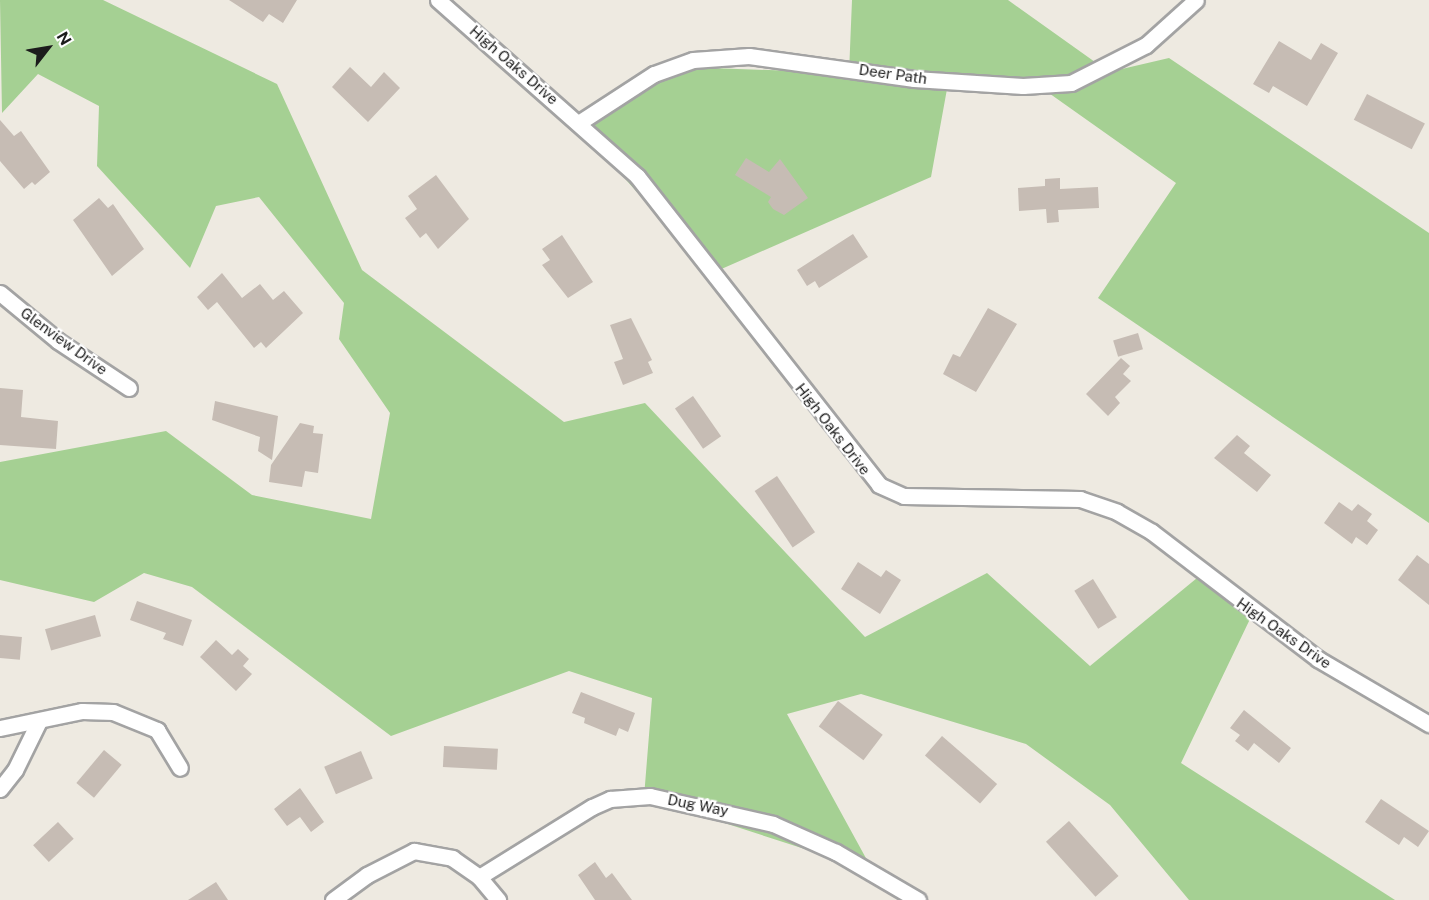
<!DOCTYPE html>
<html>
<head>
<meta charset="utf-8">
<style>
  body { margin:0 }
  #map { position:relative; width:1429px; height:900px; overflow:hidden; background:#eeeae1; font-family:"Public Sans",sans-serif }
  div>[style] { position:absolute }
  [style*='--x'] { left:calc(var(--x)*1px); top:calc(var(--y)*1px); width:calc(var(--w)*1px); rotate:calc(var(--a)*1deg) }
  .forest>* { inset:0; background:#a5d093 }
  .building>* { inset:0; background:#c6bcb4; transform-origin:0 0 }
  .roads { filter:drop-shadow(2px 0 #a3a3a3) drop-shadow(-2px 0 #a3a3a3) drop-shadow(0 2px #a3a3a3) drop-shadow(0 -2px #a3a3a3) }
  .minor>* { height:15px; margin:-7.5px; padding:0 7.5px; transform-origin:7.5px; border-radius:7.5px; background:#fff }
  span { translate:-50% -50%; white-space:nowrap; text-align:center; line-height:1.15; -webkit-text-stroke:4.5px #fff; paint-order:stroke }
  .street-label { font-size:15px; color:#1c1c1c }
  .north { position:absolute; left:18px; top:18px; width:60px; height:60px; -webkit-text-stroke:4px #fff; paint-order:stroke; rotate:59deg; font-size:16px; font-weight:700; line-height:24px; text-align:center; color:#1c1c1c }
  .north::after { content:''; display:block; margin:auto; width:21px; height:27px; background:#1c1c1c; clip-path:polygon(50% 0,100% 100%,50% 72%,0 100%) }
</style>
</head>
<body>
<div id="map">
  <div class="forest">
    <div style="clip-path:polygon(0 0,103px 0,277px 84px,362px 270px,564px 422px,645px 403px,865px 637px,987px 573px,1090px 666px,1197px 578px,1250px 619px,1181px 763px,1395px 900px,1189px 900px,1110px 805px,1026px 744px,861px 694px,787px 714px,873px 871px,644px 797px,652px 698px,569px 671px,391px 736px,192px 587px,144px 573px,94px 602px,0 580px,0 462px,166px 431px,252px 495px,371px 519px,390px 413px,339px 339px,344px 303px,259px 197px,216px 206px,190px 268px,97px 166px,99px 106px,38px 74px,2px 113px)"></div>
    <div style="clip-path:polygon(852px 0,1008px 0,1109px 72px,1169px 58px,1429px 233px,1429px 523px,1098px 298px,1176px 183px,1046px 91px,947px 89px,931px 177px,710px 274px,578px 126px,684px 67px,849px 73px)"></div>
  </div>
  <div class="building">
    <div style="clip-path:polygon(229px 0,297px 0,283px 23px,269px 14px,263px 22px)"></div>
    <div style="clip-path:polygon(1279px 41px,1311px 60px,1321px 43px,1338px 53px,1307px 106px,1273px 86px,1269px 93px,1253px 84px)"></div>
    <div style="clip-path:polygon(350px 67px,371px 87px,384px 72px,400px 88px,368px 122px,332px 87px)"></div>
    <div style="left:1367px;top:94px;width:65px;height:29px;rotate:27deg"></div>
    <div style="clip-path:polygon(0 120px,14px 136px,21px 131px,50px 172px,35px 185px,32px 182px,24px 189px,0 161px)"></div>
    <div style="clip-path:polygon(746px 158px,769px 172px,780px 159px,808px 198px,784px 215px,773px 209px,768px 202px,771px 197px,735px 175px)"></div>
    <div style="clip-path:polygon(436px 175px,469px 219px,438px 249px,426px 233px,420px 238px,405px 218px,417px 209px,408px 196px)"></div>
    <div style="clip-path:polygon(1060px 178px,1060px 189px,1098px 187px,1099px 208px,1058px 210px,1059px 222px,1047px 223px,1046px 209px,1019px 211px,1018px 188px,1045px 186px,1045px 179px)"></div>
    <div style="clip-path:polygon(99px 198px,108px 208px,113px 204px,144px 249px,112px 276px,73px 220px)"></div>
    <div style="clip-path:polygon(853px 234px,868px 257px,819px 288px,815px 281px,807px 286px,797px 270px)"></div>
    <div style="clip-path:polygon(562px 235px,593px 282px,568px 298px,542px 265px,550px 260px,542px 249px)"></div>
    <div style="clip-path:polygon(222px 273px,242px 298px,260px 284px,273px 300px,284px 291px,303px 313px,266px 348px,261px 342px,254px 348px,217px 302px,208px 310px,197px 297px)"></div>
    <div style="clip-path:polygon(988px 308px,1017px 324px,976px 392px,943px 374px,953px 354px,960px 357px)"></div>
    <div style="clip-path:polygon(631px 318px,652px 360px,648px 362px,653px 373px,623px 385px,614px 362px,623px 359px,610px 325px)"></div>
    <div style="left:1138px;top:333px;width:17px;height:26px;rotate:73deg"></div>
    <div style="clip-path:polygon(1121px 358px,1130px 366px,1123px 374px,1131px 381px,1115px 397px,1120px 403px,1108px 416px,1086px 394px)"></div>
    <div style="clip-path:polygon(0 388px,23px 390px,21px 417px,58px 421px,56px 449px,0 445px)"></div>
    <div style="left:693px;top:396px;width:49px;height:22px;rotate:55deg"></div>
    <div style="clip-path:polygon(215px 401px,278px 416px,272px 460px,258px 451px,260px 437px,212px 420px)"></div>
    <div style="clip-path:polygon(300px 423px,314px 426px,313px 433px,323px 434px,318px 473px,305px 471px,302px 487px,269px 482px,271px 465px)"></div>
    <div style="clip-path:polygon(1237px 435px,1250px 446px,1244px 453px,1271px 475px,1257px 492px,1214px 458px)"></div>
    <div style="left:777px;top:476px;width:68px;height:27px;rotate:56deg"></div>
    <div style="clip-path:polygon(1339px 502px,1352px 511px,1358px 504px,1372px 514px,1367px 521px,1378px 530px,1367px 545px,1356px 537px,1352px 544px,1324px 523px)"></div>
    <div style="clip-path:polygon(1417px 555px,1429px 564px,1429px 605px,1398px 580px)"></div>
    <div style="clip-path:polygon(858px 562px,881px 577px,886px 570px,901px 580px,880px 614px,841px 589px)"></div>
    <div style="left:1093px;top:579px;width:45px;height:22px;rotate:58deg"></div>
    <div style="clip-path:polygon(137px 601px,192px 620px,183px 646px,163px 639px,166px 633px,130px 620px)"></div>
    <div style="left:95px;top:615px;width:22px;height:52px;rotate:74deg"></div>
    <div style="left:0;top:635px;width:22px;height:23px;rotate:5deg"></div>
    <div style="clip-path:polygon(216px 640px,232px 655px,238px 649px,249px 659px,243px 666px,252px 674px,236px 691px,200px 657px)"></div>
    <div style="clip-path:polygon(581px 692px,635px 713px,628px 732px,619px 728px,616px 736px,584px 723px,585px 718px,572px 713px)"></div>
    <div style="left:838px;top:701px;width:56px;height:32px;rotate:37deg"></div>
    <div style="clip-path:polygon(1244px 710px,1291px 748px,1279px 763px,1254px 743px,1248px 751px,1235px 741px,1240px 735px,1230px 728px)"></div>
    <div style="left:942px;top:736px;width:73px;height:26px;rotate:41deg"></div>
    <div style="left:444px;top:746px;width:54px;height:21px;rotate:3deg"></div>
    <div style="left:104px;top:750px;width:23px;height:43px;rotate:40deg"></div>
    <div style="left:361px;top:751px;width:30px;height:40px;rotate:67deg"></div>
    <div style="clip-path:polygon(300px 788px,324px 822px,311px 832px,300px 817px,287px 826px,274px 809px)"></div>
    <div style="clip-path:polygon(1381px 799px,1429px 831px,1418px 847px,1404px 837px,1399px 845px,1365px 822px)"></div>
    <div style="left:1069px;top:821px;width:74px;height:31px;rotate:48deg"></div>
    <div style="left:58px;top:822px;width:23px;height:34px;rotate:47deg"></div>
    <div style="clip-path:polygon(595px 862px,606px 878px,612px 873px,632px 900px,595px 900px,578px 875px)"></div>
    <div style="clip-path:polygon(216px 882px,228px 900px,188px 900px)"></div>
  </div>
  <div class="roads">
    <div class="minor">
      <div style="--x:438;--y:0;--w:266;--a:41.5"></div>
      <div style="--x:637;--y:176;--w:392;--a:51.9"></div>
      <div style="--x:879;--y:485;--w:27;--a:24"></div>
      <div style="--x:904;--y:496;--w:176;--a:1"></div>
      <div style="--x:1080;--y:499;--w:39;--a:19"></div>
      <div style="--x:1117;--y:512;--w:40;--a:29.7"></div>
      <div style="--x:1152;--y:532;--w:209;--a:37.4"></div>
      <div style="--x:1318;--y:659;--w:129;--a:30.4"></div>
      <div style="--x:580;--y:122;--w:88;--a:-33"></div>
      <div style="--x:654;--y:74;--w:41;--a:-19.7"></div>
      <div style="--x:693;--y:60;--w:56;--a:-4.1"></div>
      <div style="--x:749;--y:56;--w:167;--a:7.9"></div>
      <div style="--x:914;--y:79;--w:109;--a:3.7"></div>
      <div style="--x:1023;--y:86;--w:48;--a:-3.6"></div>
      <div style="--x:1071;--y:83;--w:84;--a:-26.9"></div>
      <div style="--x:1146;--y:45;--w:67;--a:-42"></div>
      <div style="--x:0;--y:293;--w:75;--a:39.6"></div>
      <div style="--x:58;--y:341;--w:85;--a:33.5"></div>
      <div style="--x:0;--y:728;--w:84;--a:-11.7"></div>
      <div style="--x:82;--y:711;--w:31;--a:2"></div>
      <div style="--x:113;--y:712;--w:48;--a:22.2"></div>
      <div style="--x:157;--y:730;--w:44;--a:58.8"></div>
      <div style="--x:0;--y:789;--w:24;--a:-52"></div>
      <div style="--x:15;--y:770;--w:55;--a:-63.9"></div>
      <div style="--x:479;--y:877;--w:133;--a:-31.8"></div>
      <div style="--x:592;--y:807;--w:20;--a:-24"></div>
      <div style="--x:610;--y:799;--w:40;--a:-4.3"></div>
      <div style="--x:650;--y:796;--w:126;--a:12.8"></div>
      <div style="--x:773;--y:824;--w:69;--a:24"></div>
      <div style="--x:836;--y:852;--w:95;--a:30.3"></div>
      <div style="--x:333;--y:900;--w:42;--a:-36.3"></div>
      <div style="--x:367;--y:875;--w:53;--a:-27.1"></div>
      <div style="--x:414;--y:851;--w:39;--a:10"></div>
      <div style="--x:452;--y:858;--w:33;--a:35"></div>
      <div style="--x:479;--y:877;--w:30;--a:50"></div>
    </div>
  </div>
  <div class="street-label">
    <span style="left:514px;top:65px;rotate:41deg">High Oaks Drive</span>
    <span style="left:893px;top:74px;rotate:8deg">Deer Path</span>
    <span style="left:64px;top:341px;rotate:36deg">Glenview Drive</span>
    <span style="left:833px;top:429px;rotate:52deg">High Oaks Drive</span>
    <span style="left:1284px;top:633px;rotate:35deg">High Oaks Drive</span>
    <span style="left:698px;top:805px;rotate:11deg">Dug Way</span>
  </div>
  <div class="north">N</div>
</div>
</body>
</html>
